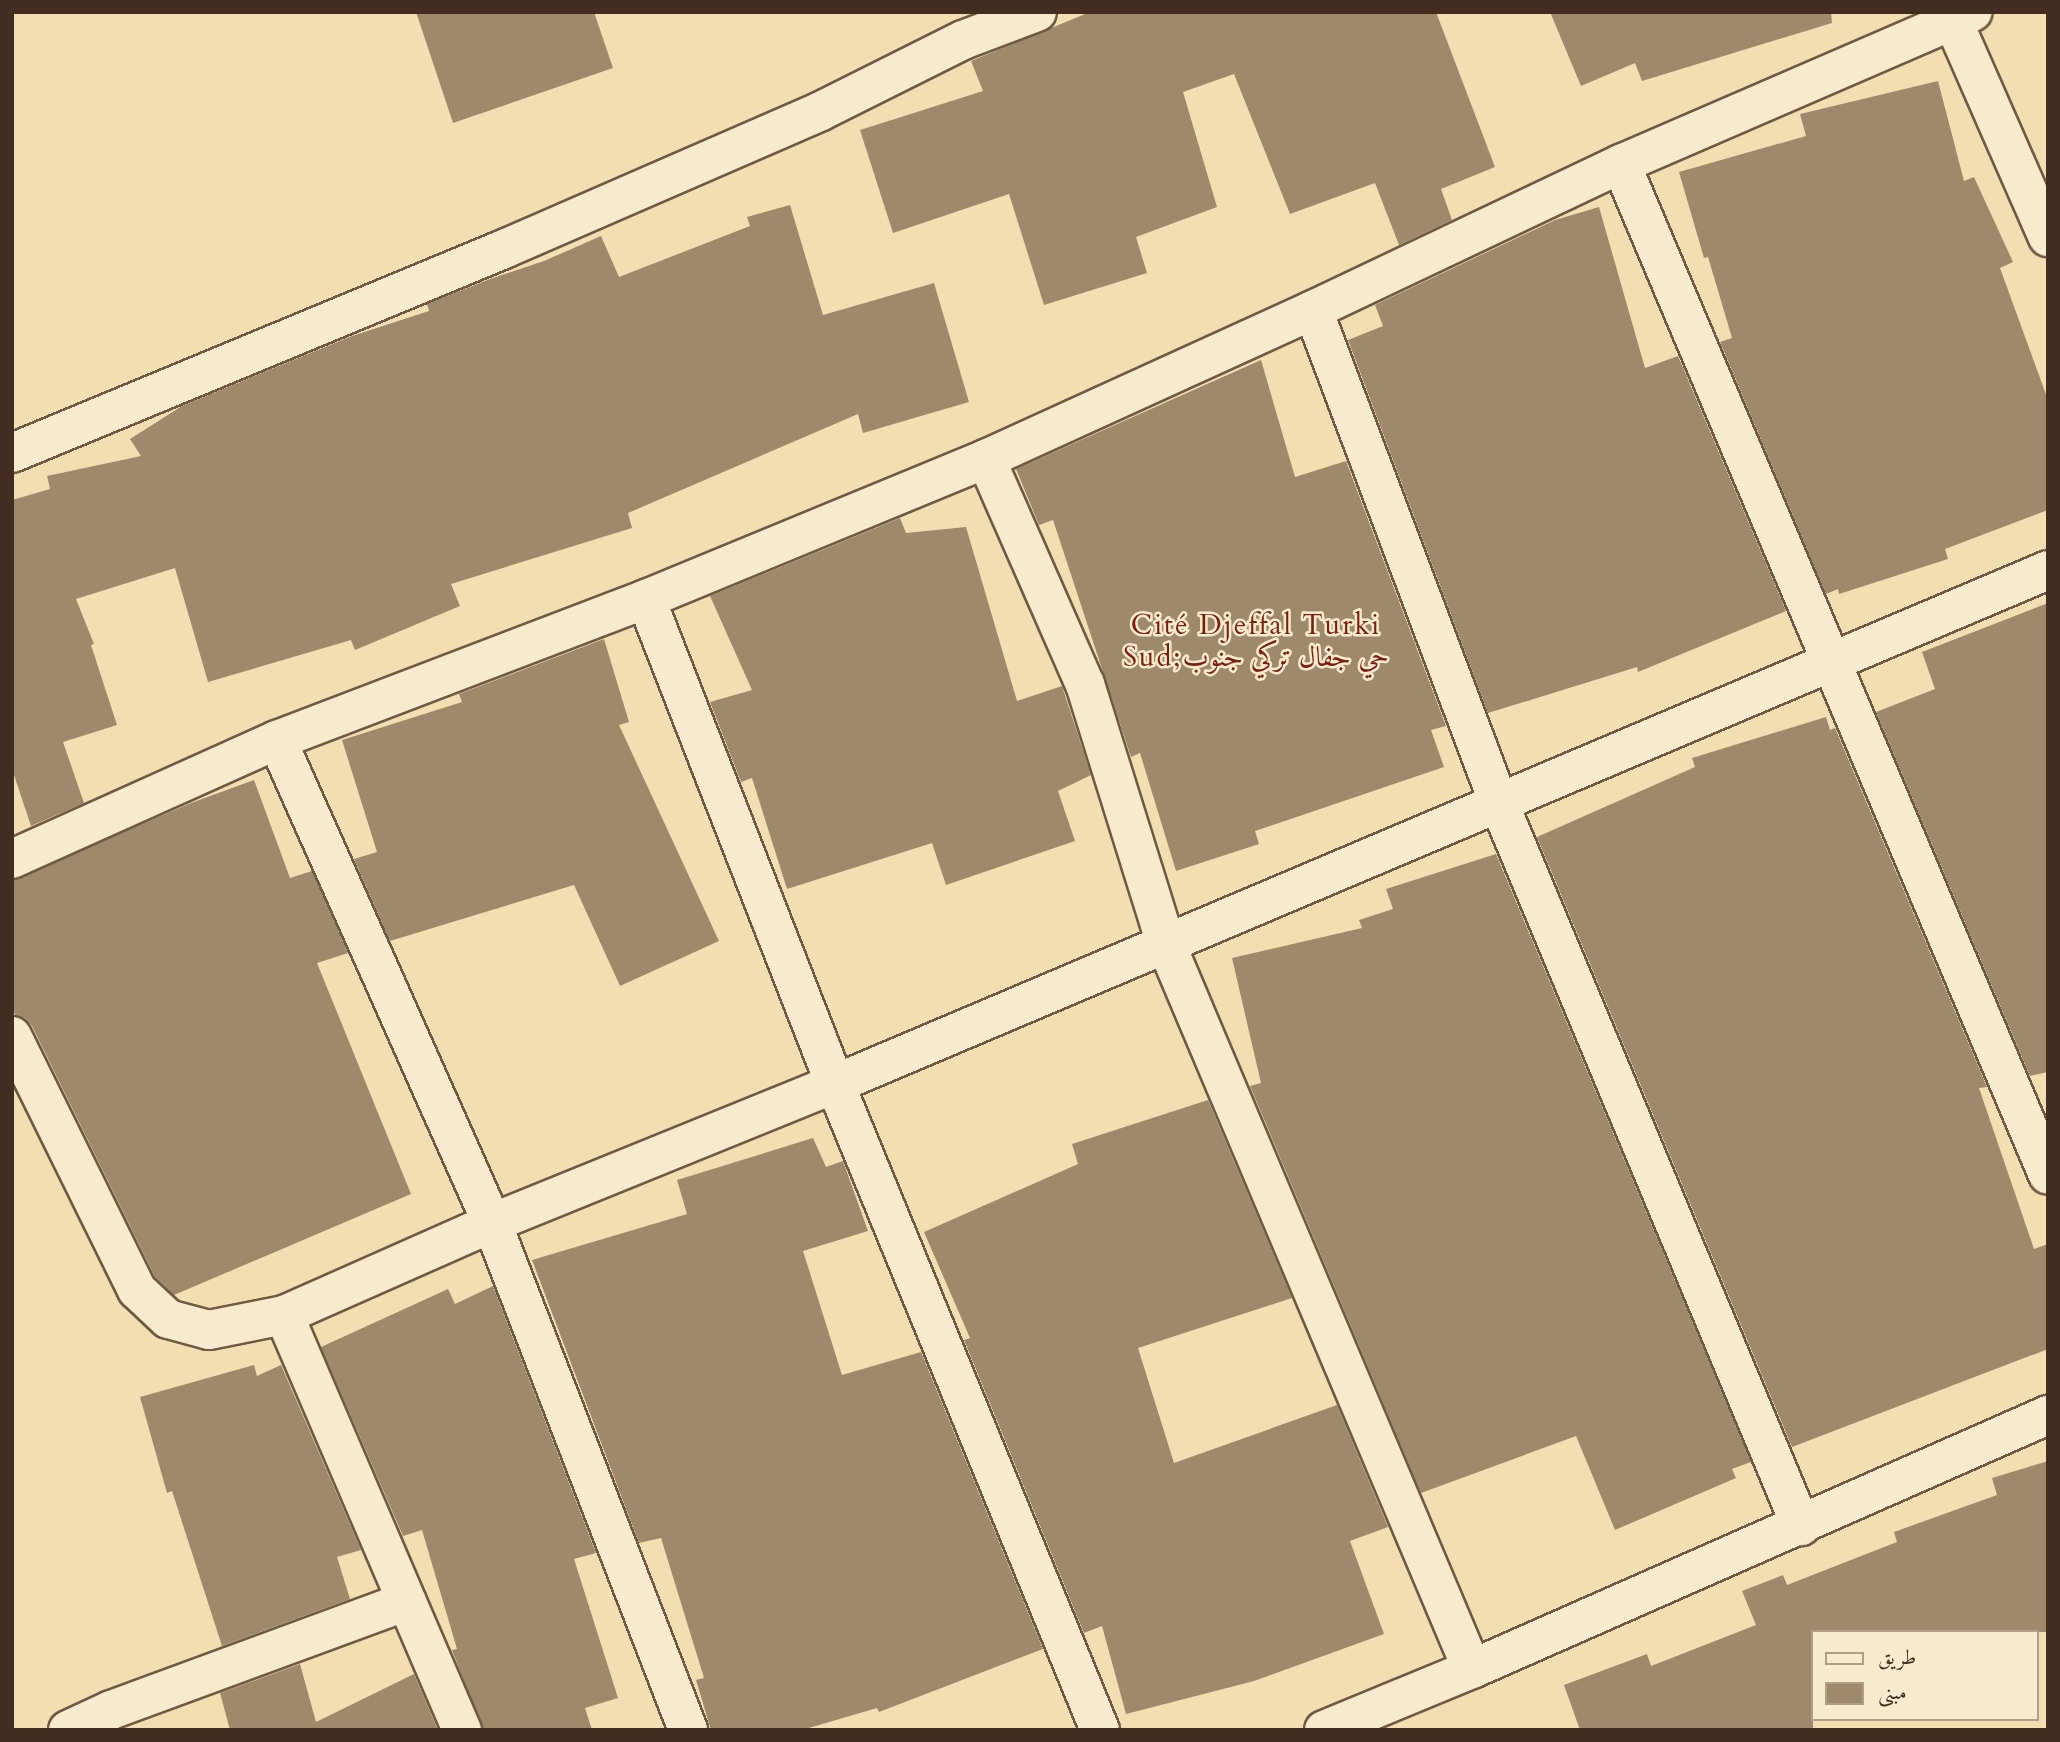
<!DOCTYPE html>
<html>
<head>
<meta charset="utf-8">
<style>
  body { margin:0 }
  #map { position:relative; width:2060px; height:1742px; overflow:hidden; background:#f3deb2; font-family:Cardo,Amiri,serif }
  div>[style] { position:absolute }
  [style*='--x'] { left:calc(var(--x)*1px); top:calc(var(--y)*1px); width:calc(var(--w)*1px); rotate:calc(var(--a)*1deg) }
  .building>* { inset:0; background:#9f896c }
  .roads { filter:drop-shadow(2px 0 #6f5944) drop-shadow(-2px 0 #6f5944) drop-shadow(0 2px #6f5944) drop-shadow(0 -2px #6f5944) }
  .street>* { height:38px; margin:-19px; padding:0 19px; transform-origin:19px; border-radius:19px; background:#f7eacd }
  .secondary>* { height:38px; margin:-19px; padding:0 19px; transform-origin:19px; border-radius:19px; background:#f7eacd }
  span { translate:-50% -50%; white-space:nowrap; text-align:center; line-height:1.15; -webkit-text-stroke:5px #f7eacd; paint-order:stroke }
  .neighbourhood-label { font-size:28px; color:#7a1f14; letter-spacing:2px }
  .frame { position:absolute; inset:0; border:14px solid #432d20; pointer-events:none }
  .legend { position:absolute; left:1811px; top:1630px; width:228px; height:91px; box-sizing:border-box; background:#f7eacd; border:2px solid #af9e88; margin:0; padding:9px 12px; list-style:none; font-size:21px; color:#432d20 }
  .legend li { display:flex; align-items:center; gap:14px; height:35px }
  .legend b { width:35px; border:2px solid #af9e88 }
</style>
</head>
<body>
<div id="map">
  <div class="building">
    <div style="clip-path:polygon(416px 12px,594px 12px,613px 68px,453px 123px)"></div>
    <div style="clip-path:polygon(1090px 12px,1436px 12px,1495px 167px,1441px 189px,1452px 220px,1399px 245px,1375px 183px,1290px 214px,1234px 74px,1183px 92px,1217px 207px,1136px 237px,1147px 273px,1044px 305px,1009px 194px,893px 233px,860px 130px,983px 91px,971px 61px)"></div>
    <div style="clip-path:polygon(1550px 12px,1831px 12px,1832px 23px,1642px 81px,1635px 63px,1581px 86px)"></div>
    <div style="clip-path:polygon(1938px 81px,1964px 181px,1974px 177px,2013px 262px,2000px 268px,2048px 400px,2048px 510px,1945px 549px,1948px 559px,1839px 594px,1838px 589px,1826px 594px,1720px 342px,1732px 338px,1708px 257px,1704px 258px,1679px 172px,1806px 136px,1800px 114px)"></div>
    <div style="clip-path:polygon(790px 205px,823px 315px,934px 283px,969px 402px,863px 433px,858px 414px,628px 513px,632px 528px,451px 584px,460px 606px,355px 650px,351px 640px,208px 682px,175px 568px,76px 599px,94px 644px,91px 645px,117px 725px,63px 742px,84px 803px,31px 826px,12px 769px,12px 500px,50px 489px,47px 476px,141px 456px,130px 439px,182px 406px,352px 336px,429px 311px,427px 304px,490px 279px,544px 261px,601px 236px,619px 277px,750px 226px,747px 217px)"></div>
    <div style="clip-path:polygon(1599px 207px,1645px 368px,1678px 356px,1786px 611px,1638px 672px,1637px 667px,1488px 713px,1348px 340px,1383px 326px,1375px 305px,1555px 220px)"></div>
    <div style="clip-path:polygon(1261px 360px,1295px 477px,1346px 461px,1446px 726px,1431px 730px,1444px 767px,1255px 831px,1259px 844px,1176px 871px,1140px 753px,1131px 757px,1053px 520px,1039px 525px,1016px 469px)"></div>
    <div style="clip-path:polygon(900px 518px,906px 533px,966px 527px,1017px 701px,1062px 686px,1091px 775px,1058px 791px,1075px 841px,946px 885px,932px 843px,787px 889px,752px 778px,741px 782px,710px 702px,752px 690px,710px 596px)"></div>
    <div style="clip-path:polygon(2048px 603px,2048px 1072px,2030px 1076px,1876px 712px,1935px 689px,1922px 652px)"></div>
    <div style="clip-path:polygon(604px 639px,629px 722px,619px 725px,719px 941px,620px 986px,574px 885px,390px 941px,354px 859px,377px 852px,342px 740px,462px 702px,459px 694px)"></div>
    <div style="clip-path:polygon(1826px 717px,1830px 730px,1835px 728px,1987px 1087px,1979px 1088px,2034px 1249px,2048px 1244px,2048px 1349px,1792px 1447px,1537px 837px,1695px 767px,1692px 758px)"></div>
    <div style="clip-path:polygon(254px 780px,290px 878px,312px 871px,348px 953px,317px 963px,411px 1194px,174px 1295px,155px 1277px,32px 1026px,25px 1018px,15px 1015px,12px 1005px,12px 880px,191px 803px)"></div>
    <div style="clip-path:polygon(1496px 854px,1751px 1462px,1732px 1469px,1736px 1478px,1615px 1530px,1576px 1436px,1421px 1493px,1250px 1086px,1261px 1083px,1232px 958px,1362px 928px,1359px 920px,1393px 909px,1386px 889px)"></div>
    <div style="clip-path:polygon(1208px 1100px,1292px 1298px,1138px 1348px,1174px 1463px,1337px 1405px,1388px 1527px,1350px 1541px,1384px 1634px,1254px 1681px,1126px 1714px,1102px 1626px,1084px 1633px,964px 1340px,970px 1338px,924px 1232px,1078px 1164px,1072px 1144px)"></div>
    <div style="clip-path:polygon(813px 1138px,826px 1167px,843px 1161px,868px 1231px,803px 1251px,842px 1375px,921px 1352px,1043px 1649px,879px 1712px,877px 1708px,802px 1730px,711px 1730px,696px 1680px,704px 1678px,661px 1538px,639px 1543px,532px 1260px,687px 1214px,677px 1180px)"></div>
    <div style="clip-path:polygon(493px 1286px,596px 1553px,574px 1559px,618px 1698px,585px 1708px,592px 1730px,483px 1730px,452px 1650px,457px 1649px,422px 1530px,403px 1536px,321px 1347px,448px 1289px,455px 1304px)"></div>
    <div style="clip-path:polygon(254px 1365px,257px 1376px,281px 1365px,361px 1550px,337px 1557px,350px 1599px,222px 1646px,172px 1491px,167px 1493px,140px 1397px)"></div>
    <div style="clip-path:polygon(2048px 1461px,2048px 1632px,1813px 1632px,1813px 1730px,1580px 1730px,1564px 1685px,1647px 1654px,1651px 1666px,1756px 1625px,1742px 1591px,1783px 1575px,1787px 1585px,1897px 1542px,1894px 1532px,1997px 1495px,1992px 1478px)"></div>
    <div style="clip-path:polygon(300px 1664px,316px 1722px,414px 1674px,438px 1730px,230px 1730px,220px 1693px)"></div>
  </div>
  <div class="roads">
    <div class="street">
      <div style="--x:1953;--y:21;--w:236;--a:66.3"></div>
      <div style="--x:1621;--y:164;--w:1097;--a:67.1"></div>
      <div style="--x:1313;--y:310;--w:525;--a:69.35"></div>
      <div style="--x:1498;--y:801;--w:786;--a:67.32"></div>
      <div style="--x:986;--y:459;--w:246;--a:66.3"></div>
      <div style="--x:1085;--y:684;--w:272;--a:72.7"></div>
      <div style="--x:1166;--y:944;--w:787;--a:67.12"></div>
      <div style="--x:646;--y:599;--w:521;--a:68.71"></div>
      <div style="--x:835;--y:1084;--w:698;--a:67.7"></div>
      <div style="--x:277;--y:740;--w:529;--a:66"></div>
      <div style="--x:492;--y:1223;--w:544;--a:68.86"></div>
      <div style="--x:12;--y:859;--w:290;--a:-24.2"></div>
      <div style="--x:277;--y:740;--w:395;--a:-20.9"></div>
      <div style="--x:646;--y:599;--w:368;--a:-22.4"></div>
      <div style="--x:986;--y:459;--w:359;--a:-24.5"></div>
      <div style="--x:1313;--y:310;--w:341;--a:-25.4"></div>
      <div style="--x:1621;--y:164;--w:383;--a:-23.4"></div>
      <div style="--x:12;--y:1036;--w:283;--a:63.8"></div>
      <div style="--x:137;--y:1290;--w:42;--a:43.1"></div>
      <div style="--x:168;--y:1319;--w:42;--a:15"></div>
      <div style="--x:209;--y:1330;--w:76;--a:-11.3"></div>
      <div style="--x:284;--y:1315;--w:227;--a:-23.9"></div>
      <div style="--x:492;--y:1223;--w:370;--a:-22.1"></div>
      <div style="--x:835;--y:1084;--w:1317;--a:-22.96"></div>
      <div style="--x:284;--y:1315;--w:452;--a:66.8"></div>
      <div style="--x:68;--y:1730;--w:47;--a:-24.9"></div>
      <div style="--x:111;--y:1710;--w:315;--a:-20.2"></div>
      <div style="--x:1324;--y:1730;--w:160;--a:-22.4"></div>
      <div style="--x:1472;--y:1669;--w:630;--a:-23.8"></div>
    </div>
    <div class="secondary">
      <div style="--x:12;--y:453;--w:533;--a:-22.52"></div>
      <div style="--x:504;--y:249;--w:344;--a:-23.5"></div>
      <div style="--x:819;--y:112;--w:161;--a:-26.6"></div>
      <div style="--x:963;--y:40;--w:79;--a:-20.7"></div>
    </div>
  </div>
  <div class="neighbourhood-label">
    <span style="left:1256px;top:641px">Cité Djeffal Turki<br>Sud;حي جفال تركي جنوب</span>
  </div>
  <div class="frame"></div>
  <ul class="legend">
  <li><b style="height:9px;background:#f7eacd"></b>طريق</li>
  <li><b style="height:19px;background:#9f896c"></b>مبنى</li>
  </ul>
</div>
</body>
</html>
